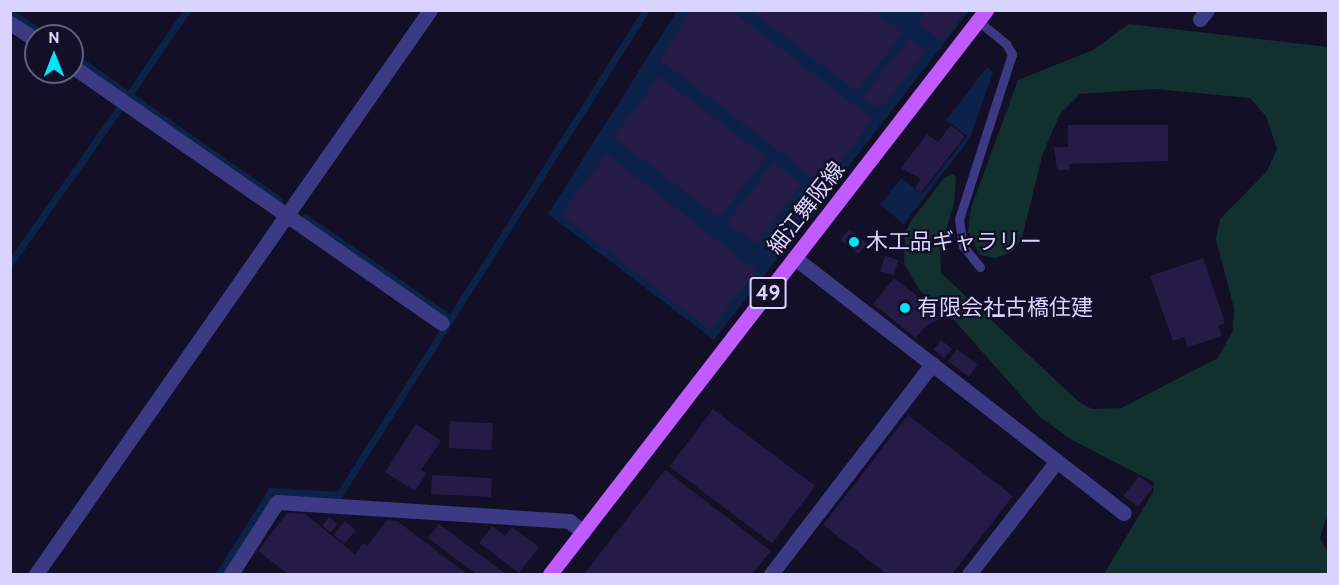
<!DOCTYPE html>
<html>
<head>
<meta charset="utf-8">
<style>
  body { margin:0 }
  #map { position:relative; width:1339px; height:585px; overflow:hidden; background:#130f26; font-family:Cabin,"Noto Sans JP",sans-serif }
  div>[style] { position:absolute }
  [style*='--x'] { left:calc(var(--x)*1px); top:calc(var(--y)*1px); width:calc(var(--w)*1px); rotate:calc(var(--a)*1deg) }
  .green>* { inset:0; background:#12302f }
  .water>* { inset:0; background:#0c2248 }
  .stream>* { height:7px; margin:-3.5px; padding:0 3.5px; transform-origin:3.5px; border-radius:3.5px; background:#0c2248 }
  .building>* { inset:0; background:#241b47; transform-origin:0 0 }
  .lane>* { height:9px; margin:-4.5px; padding:0 4.5px; transform-origin:4.5px; border-radius:4.5px; background:#3d3a85 }
  .street>* { height:15px; margin:-7.5px; padding:0 7.5px; transform-origin:7.5px; border-radius:7.5px; background:#3d3a85 }
  .primary>* { height:15px; margin:-7.5px; padding:0 7.5px; transform-origin:7.5px; border-radius:7.5px; background:#c25bff }
  .dots>* { width:16px; height:16px; translate:-50% -50%; box-sizing:border-box; border:3px solid #130f26; border-radius:50% }
  span { translate:-50% -50%; white-space:nowrap; text-align:center; line-height:1.15; -webkit-text-stroke:4.5px #130f26; paint-order:stroke }
  .shield-label span { padding:2px 4px; background:#130f26; border:2px solid; border-radius:4px; -webkit-text-stroke-width:0 }
  .shield-label { font-size:21px; color:#d9d4ff; font-weight:700 }
  .street-label { font-size:22px; color:#d9d4ff }
  .poi-label { font-size:22px; color:#d9d4ff }
  .left { translate:0 -50%; text-align:left }
  .frame { position:absolute; inset:0; border:12px solid #d9d4ff; pointer-events:none }
  .north { position:absolute; left:24px; top:24px; width:60px; height:60px; box-sizing:border-box; background:#130f26; border:2px solid #625e7d; border-radius:50%; rotate:0deg; font-size:16px; font-weight:700; line-height:24px; text-align:center; color:#d9d4ff }
  .north::after { content:''; display:block; margin:auto; width:21px; height:27px; background:#00e5ff; clip-path:polygon(50% 0,100% 100%,50% 72%,0 100%) }
</style>
</head>
<body>
<div id="map">
  <div class="green">
    <div style="clip-path:polygon(1129px 24px,1328px 47px,1328px 512px,1320px 538px,1328px 552px,1328px 574px,1104px 574px,1153px 492px,1154px 482px,1072px 440px,1040px 417px,955px 321px,920px 291px,904px 264px,905px 233px,911px 221px,944px 178px,953px 174px,956px 178px,954px 203px,940px 250px,941px 273px,1079px 402px,1092px 409px,1121px 408px,1218px 358px,1233px 330px,1234px 308px,1216px 239px,1220px 219px,1267px 171px,1277px 149px,1266px 116px,1250px 98px,1154px 89px,1080px 94px,1060px 114px,1043px 153px,1022px 238px,1013px 251px,996px 258px,980px 255px,968px 231px,971px 208px,1018px 80px,1093px 50px)"></div>
  </div>
  <div class="water">
    <div style="clip-path:polygon(677px 11px,969px 11px,714px 340px,548px 214px)"></div>
    <div style="clip-path:polygon(987px 67px,993px 72px,970px 138px,904px 224px,880px 205px,901px 178px,922px 194px,967px 136px,946px 120px)"></div>
  </div>
  <div class="stream">
    <div style="--x:10;--y:12;--w:42;--a:34.4"></div>
    <div style="--x:72;--y:55;--w:253;--a:35"></div>
    <div style="--x:128;--y:96;--w:104;--a:-55.5"></div>
    <div style="--x:305;--y:217;--w:178;--a:34.9"></div>
    <div style="--x:10;--y:263;--w:191;--a:-54.8"></div>
    <div style="--x:219;--y:574;--w:98;--a:-57.9"></div>
    <div style="--x:271;--y:491;--w:68;--a:3.4"></div>
    <div style="--x:339;--y:495;--w:574;--a:-57.67"></div>
  </div>
  <div class="building">
    <div style="clip-path:polygon(690px 10px,731px 10px,873px 119px,823px 185px,660px 60px)"></div>
    <div style="clip-path:polygon(750px 10px,874px 10px,903px 33px,857px 92px)"></div>
    <div style="clip-path:polygon(927px 10px,966px 10px,942px 42px,918px 23px)"></div>
    <div style="clip-path:polygon(909px 38px,926px 50px,885px 105px,872px 106px,862px 98px)"></div>
    <div style="left:659px;top:76px;width:134px;height:77px;rotate:37deg"></div>
    <div style="clip-path:polygon(951px 125px,965px 136px,921px 193px,915px 188px,921px 179px,901px 168px,927px 134px,938px 142px)"></div>
    <div style="clip-path:polygon(1068px 125px,1168px 125px,1168px 161px,1069px 164px,1069px 170px,1057px 170px,1054px 147px,1068px 147px)"></div>
    <div style="left:607px;top:154px;width:190px;height:76px;rotate:38deg"></div>
    <div style="left:773px;top:162px;width:36px;height:76px;rotate:37deg"></div>
    <div style="left:849px;top:229px;width:23px;height:14px;rotate:38deg"></div>
    <div style="left:885px;top:256px;width:14px;height:16px;rotate:17deg"></div>
    <div style="clip-path:polygon(1203px 258px,1225px 323px,1218px 326px,1222px 336px,1188px 347px,1184px 337px,1173px 341px,1150px 276px)"></div>
    <div style="clip-path:polygon(894px 278px,944px 317px,926px 326px,916px 338px,873px 304px)"></div>
    <div style="left:941px;top:340px;width:14px;height:12px;rotate:39deg"></div>
    <div style="left:957px;top:349px;width:26px;height:15px;rotate:37deg"></div>
    <div style="left:713px;top:409px;width:128px;height:72px;rotate:37deg"></div>
    <div style="clip-path:polygon(908px 415px,1013px 496px,952px 574px,887px 574px,823px 525px)"></div>
    <div style="left:450px;top:421px;width:43px;height:27px;rotate:3deg"></div>
    <div style="clip-path:polygon(416px 424px,441px 441px,421px 470px,427px 473px,415px 491px,385px 472px)"></div>
    <div style="clip-path:polygon(665px 470px,771px 551px,752px 574px,584px 574px)"></div>
    <div style="left:432px;top:475px;width:60px;height:19px;rotate:3deg"></div>
    <div style="left:1139px;top:476px;width:18px;height:25px;rotate:38deg"></div>
    <div style="clip-path:polygon(287px 513px,305px 514px,355px 554px,363px 543px,367px 546px,387px 520px,397px 521px,467px 574px,288px 574px,258px 551px)"></div>
    <div style="left:329px;top:517px;width:11px;height:11px;rotate:38deg"></div>
    <div style="left:345px;top:521px;width:14px;height:18px;rotate:39deg"></div>
    <div style="clip-path:polygon(439px 524px,506px 574px,476px 574px,428px 538px)"></div>
    <div style="clip-path:polygon(492px 526px,505px 536px,512px 527px,539px 547px,519px 573px,479px 543px)"></div>
  </div>
  <div class="lane">
    <div style="--x:978;--y:21;--w:36;--a:39"></div>
    <div style="--x:1006;--y:44;--w:12;--a:59"></div>
    <div style="--x:1012;--y:54;--w:173;--a:107.8"></div>
    <div style="--x:959;--y:219;--w:27;--a:82"></div>
    <div style="--x:963;--y:246;--w:27;--a:51"></div>
  </div>
  <div class="street">
    <div style="--x:1200;--y:19;--w:11;--a:-52"></div>
    <div style="--x:10;--y:23;--w:31;--a:33"></div>
    <div style="--x:72;--y:66;--w:450;--a:34.8"></div>
    <div style="--x:795;--y:258;--w:416;--a:37.8"></div>
    <div style="--x:36;--y:574;--w:688;--a:-55.06"></div>
    <div style="--x:231;--y:574;--w:85;--a:-57.4"></div>
    <div style="--x:277;--y:502;--w:293;--a:3.7"></div>
    <div style="--x:569;--y:521;--w:18;--a:38"></div>
    <div style="--x:771;--y:574;--w:265;--a:-52.5"></div>
    <div style="--x:969;--y:574;--w:143;--a:-52.1"></div>
  </div>
  <div class="primary">
    <div style="--x:550;--y:574;--w:713;--a:-52.29"></div>
  </div>
  <div class="dots">
    <div style="left:854px;top:242px;background:#00e5ff"></div>
    <div style="left:905px;top:308px;background:#00e5ff"></div>
  </div>
  <div class="shield-label">
    <span style="left:768px;top:293px">49</span>
  </div>
  <div class="street-label">
    <span style="left:806px;top:208px;rotate:-52deg">細江舞阪線</span>
  </div>
  <div class="poi-label">
    <span class="left" style="left:866px;top:242px">木工品ギャラリー</span>
    <span class="left" style="left:917px;top:308px">有限会社古橋住建</span>
  </div>
  <div class="frame"></div>
  <div class="north">N</div>
</div>
</body>
</html>
